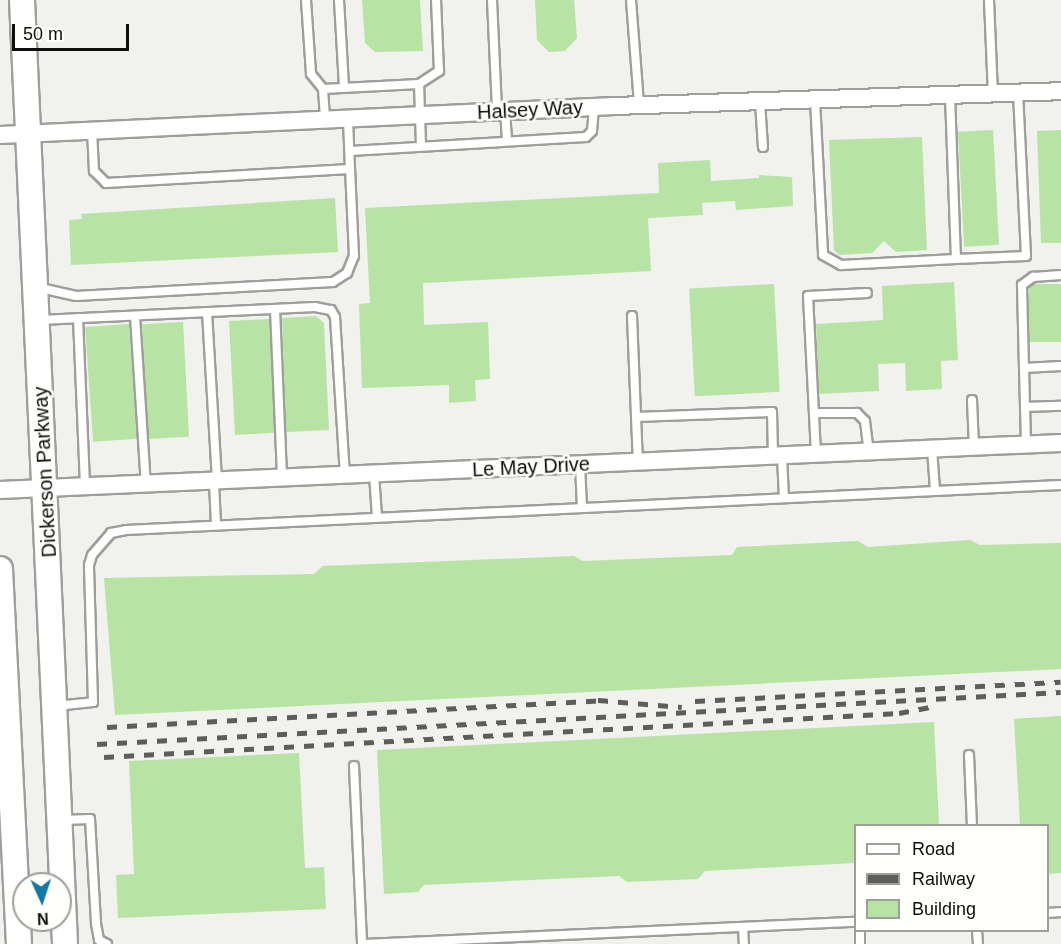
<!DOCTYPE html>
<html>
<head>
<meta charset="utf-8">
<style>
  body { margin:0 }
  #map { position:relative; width:1061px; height:944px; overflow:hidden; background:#f1f1ed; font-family:Helvetica,sans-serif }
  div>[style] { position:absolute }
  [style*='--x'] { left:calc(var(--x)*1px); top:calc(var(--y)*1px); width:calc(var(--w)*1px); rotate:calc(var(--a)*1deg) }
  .building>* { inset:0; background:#b7e3a5; transform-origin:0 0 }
  .roads { filter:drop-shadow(2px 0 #9e9f9a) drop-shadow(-2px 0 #9e9f9a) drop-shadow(0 2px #9e9f9a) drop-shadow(0 -2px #9e9f9a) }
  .service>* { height:8px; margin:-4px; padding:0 4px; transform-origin:4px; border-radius:4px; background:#fff }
  .minor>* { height:16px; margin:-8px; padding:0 8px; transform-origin:8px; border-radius:8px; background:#fff }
  .secondary>* { height:24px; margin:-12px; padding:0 12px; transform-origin:12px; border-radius:12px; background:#fff }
  .rail>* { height:4.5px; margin-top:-2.25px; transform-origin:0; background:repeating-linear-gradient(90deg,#5d5d5b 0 10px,transparent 0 20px) }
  span { translate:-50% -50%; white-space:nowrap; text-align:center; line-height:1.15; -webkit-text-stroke:5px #fefffa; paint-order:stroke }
  .street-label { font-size:20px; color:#0e0e0d }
  .legend { position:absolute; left:854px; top:824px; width:195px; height:108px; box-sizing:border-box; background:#fefffa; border:2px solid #9e9f9b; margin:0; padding:8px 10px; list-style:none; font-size:18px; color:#0e0e0d }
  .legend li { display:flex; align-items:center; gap:12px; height:30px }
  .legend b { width:30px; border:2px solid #9e9f9b }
  .north { position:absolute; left:12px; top:872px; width:60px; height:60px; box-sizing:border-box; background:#fefffa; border:2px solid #9e9f9b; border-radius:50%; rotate:177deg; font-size:16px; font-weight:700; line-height:24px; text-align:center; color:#0e0e0d }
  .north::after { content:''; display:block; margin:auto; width:21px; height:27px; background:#1279a4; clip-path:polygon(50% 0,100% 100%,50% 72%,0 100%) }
  .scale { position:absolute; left:12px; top:24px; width:117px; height:27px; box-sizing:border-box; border:3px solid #0e0e0d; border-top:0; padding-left:8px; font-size:18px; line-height:21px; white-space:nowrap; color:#0e0e0d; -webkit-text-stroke:4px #fefffa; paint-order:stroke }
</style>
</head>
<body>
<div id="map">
  <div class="building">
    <div style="clip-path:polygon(362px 0,420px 0,423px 51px,375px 52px,365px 43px)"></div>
    <div style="clip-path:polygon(535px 0,574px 0,577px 38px,565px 51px,549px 52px,537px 40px)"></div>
    <div style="left:993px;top:130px;width:115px;height:35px;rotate:87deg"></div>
    <div style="clip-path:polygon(1061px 130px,1061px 243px,1041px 243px,1037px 131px)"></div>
    <div style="clip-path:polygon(922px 137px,927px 250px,896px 252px,884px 241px,872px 253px,839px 255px,834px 250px,829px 140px)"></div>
    <div style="clip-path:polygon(710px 160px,711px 181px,759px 178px,759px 175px,792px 177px,793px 206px,736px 210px,735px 201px,702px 203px,703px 215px,648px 218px,651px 271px,423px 283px,424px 325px,488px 322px,490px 379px,475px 380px,476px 401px,449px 403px,449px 385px,362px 388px,359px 304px,370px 303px,365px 208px,659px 193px,658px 163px)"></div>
    <div style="clip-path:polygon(335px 198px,338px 252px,71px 265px,69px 220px,82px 219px,81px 214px)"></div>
    <div style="clip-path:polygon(954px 282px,958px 360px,941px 361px,942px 389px,906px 391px,905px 363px,878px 364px,879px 391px,819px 394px,816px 324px,883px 320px,882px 286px)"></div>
    <div style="left:774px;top:284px;width:108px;height:85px;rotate:87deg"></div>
    <div style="left:1061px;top:284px;width:58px;height:32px;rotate:90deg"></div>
    <div style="clip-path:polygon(316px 316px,324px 323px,329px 430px,286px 432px,282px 318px)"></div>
    <div style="left:269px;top:319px;width:114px;height:40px;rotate:87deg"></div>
    <div style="left:183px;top:322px;width:115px;height:41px;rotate:87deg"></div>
    <div style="left:129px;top:324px;width:115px;height:44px;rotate:86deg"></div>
    <div style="clip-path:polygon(970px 540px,980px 545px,1061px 543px,1061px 669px,115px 715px,104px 578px,314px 574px,323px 566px,574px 556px,583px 561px,732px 555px,737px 547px,858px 541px,868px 547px)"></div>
    <div style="clip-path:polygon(1061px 716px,1061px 873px,1047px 874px,1047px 825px,1020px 825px,1014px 719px)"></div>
    <div style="clip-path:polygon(934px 722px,939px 825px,855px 825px,855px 863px,705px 871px,698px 879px,627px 882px,619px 876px,424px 885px,418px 892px,384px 894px,377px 750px)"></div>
    <div style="clip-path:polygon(299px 753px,305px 868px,324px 867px,326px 909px,118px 918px,116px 875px,134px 874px,129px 761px)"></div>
  </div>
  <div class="roads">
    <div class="service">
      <div style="--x:306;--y:0;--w:74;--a:86.1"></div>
      <div style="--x:311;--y:74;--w:19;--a:51"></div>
      <div style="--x:323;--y:89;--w:32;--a:86"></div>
      <div style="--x:339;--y:0;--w:88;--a:86.7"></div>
      <div style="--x:492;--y:0;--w:112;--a:87.4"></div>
      <div style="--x:631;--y:0;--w:105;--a:85.6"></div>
      <div style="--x:989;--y:0;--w:94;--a:87.6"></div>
      <div style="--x:323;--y:89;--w:96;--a:-3"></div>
      <div style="--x:950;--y:96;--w:163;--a:87.9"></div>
      <div style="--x:956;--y:259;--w:70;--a:-2.5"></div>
      <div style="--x:1026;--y:256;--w:163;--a:-92.8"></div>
      <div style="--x:815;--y:100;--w:155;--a:87"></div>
      <div style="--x:823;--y:255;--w:21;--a:29"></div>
      <div style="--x:841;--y:265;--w:115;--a:-3"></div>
      <div style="--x:760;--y:102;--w:45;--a:86.2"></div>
      <div style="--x:505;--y:111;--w:29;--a:86"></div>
      <div style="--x:92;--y:130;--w:41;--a:87.2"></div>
      <div style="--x:94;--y:171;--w:17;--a:45"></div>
      <div style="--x:106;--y:183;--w:244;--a:-3.3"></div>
      <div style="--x:350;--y:169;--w:50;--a:-92.3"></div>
      <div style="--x:421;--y:146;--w:62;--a:-91.8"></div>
      <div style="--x:419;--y:84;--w:24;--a:-33"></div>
      <div style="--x:439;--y:71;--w:71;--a:-92.4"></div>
      <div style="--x:350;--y:151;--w:236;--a:-3.4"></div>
      <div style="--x:586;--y:137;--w:8;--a:-45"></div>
      <div style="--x:592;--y:131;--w:24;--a:-85"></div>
      <div style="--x:36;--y:287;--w:41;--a:12.7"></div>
      <div style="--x:76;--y:296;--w:257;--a:-3.1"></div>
      <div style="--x:333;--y:282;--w:17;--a:-33"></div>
      <div style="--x:347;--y:273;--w:18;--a:-68"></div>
      <div style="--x:354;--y:256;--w:87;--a:-92.6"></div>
      <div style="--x:275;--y:309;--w:169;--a:87.6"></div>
      <div style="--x:207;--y:312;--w:169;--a:86.6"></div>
      <div style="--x:135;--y:316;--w:168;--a:86.3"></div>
      <div style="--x:632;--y:316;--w:101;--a:87.7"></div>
      <div style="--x:636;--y:417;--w:136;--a:-2.1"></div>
      <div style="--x:772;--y:412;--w:44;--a:88.7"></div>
      <div style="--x:78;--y:318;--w:168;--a:87.6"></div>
      <div style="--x:40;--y:320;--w:275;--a:-2.7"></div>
      <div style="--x:315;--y:307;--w:16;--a:11"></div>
      <div style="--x:331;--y:310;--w:8;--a:60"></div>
      <div style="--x:335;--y:317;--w:158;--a:86.4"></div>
      <div style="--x:1024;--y:368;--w:83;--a:-91.4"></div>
      <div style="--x:1022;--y:285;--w:14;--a:-36"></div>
      <div style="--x:1033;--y:277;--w:28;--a:-4"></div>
      <div style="--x:972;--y:400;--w:47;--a:87.6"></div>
      <div style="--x:1025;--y:407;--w:36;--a:-2"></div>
      <div style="--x:814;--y:413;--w:43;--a:0"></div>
      <div style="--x:857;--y:413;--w:11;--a:45"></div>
      <div style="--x:865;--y:421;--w:31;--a:83"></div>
      <div style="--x:636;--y:417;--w:45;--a:87.5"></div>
      <div style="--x:1026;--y:444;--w:76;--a:-91.5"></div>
      <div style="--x:1024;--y:368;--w:37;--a:-3"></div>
      <div style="--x:932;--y:449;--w:41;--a:85.8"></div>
      <div style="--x:816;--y:454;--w:158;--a:-92.9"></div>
      <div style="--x:808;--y:296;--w:59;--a:-2.9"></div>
      <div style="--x:782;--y:456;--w:42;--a:87.3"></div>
      <div style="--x:580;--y:465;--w:42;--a:87.3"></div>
      <div style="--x:374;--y:474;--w:43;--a:86"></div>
      <div style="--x:214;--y:482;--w:42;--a:87.3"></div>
      <div style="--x:56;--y:706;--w:37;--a:-6"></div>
      <div style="--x:93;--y:702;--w:137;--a:-91.7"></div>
      <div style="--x:89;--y:565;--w:10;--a:-73"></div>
      <div style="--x:92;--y:555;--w:29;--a:-49"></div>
      <div style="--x:111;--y:533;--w:15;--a:-11"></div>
      <div style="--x:126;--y:530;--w:936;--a:-2.76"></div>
      <div style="--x:969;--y:755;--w:71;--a:87.6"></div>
      <div style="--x:354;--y:766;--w:178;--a:87.4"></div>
      <div style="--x:63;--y:820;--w:27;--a:-2"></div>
      <div style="--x:90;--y:819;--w:105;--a:86.7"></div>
      <div style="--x:96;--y:924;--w:16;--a:79"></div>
      <div style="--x:99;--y:940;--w:9;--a:27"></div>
      <div style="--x:1048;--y:913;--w:13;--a:-4"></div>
      <div style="--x:743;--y:927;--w:17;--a:87"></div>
      <div style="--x:860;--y:930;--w:14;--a:90"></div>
      <div style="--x:977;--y:930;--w:14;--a:86"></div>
      <div style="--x:364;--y:944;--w:492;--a:-2.6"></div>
    </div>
    <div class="minor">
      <div style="--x:0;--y:135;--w:615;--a:-2.7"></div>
      <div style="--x:614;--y:106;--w:447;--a:-1.9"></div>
      <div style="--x:0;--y:490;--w:1062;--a:-2.54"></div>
    </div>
    <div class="secondary">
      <div style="--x:22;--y:0;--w:945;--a:87.39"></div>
      <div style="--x:0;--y:569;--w:375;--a:87.1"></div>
    </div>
  </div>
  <div class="rail">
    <div style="--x:695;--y:701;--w:366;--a:-3"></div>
    <div style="--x:107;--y:727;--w:492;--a:-3.1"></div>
    <div style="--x:598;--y:700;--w:84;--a:4.8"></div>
    <div style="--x:97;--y:744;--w:965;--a:-3.09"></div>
    <div style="--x:104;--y:757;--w:796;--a:-3.17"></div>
    <div style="--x:899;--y:713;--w:33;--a:-11"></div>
  </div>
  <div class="street-label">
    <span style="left:530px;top:110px;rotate:-3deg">Halsey Way</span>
    <span style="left:531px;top:467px;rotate:-3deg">Le May Drive</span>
    <span style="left:45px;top:472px;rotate:-93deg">Dickerson Parkway</span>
  </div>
  <ul class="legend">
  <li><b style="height:8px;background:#fff"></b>Road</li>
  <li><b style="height:8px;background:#5d5d5b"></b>Railway</li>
  <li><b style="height:16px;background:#b7e3a5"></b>Building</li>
  </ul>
  <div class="north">N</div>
  <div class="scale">50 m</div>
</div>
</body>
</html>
